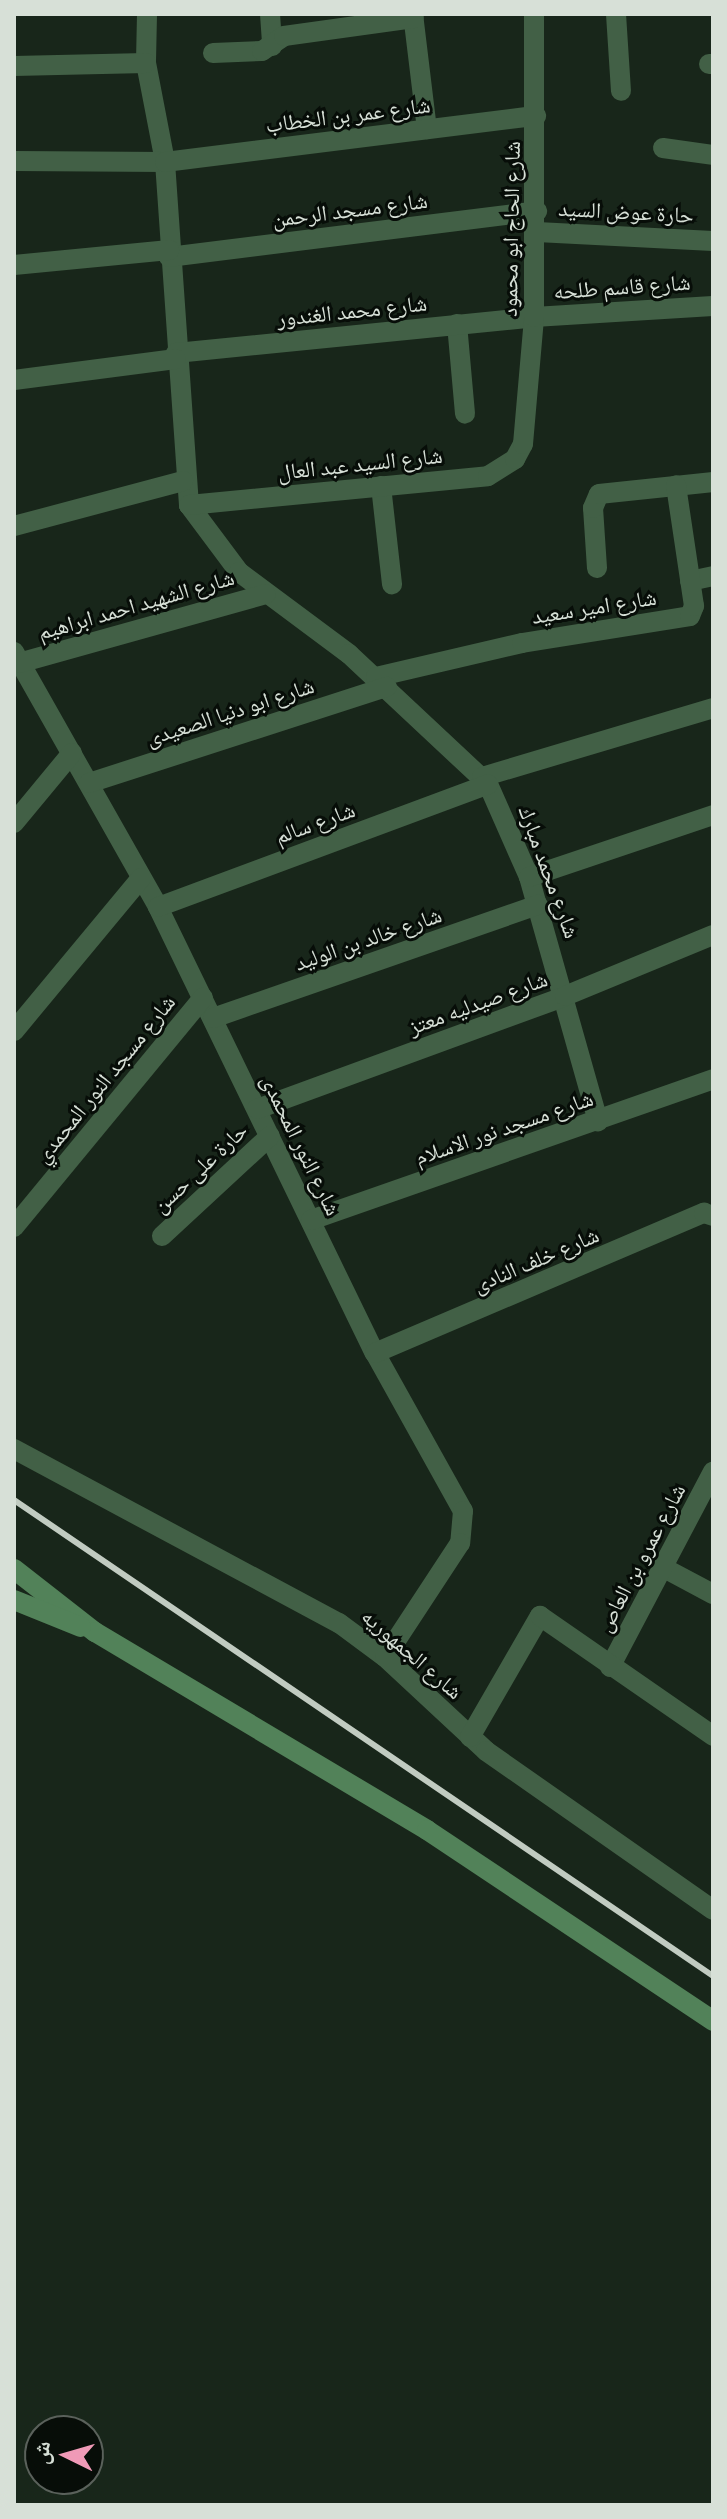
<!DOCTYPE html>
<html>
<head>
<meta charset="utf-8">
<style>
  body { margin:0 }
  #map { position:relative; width:727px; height:2519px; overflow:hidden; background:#18261a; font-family:"Roboto Condensed","Noto Naskh Arabic",sans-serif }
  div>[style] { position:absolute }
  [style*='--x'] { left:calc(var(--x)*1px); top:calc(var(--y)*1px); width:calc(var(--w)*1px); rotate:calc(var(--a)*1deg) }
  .street>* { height:20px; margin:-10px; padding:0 10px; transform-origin:10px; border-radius:10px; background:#426046 }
  .secondary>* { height:20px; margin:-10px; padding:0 10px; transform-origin:10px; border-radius:10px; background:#528259 }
  .rail>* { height:6px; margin:-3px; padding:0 3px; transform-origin:3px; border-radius:3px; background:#c1cbc1 }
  span { translate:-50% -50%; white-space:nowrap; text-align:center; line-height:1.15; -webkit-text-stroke:6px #070d08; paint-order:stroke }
  .street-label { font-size:22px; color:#d7e0d7 }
  .frame { position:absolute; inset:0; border:16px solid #d7e0d7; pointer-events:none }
  .north { position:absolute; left:24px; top:2415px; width:80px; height:80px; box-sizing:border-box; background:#070d08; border:2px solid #5a615b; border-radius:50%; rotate:275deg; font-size:22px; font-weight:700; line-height:32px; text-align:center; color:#d7e0d7 }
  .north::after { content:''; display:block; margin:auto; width:28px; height:36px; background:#f09ab7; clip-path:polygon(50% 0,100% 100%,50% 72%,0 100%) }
</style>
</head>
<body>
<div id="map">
  <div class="street">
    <div style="--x:147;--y:14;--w:49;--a:91.2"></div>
    <div style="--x:146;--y:63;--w:101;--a:79.1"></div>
    <div style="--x:165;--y:162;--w:344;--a:86"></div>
    <div style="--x:189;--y:505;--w:84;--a:53.3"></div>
    <div style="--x:239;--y:572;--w:137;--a:36.7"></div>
    <div style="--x:349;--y:654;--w:190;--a:43.1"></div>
    <div style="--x:488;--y:784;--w:102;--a:66.2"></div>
    <div style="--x:529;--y:877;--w:254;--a:74.2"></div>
    <div style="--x:270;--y:14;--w:32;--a:86"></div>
    <div style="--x:413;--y:14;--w:116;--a:83.1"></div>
    <div style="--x:616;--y:14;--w:77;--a:86.3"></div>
    <div style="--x:213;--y:53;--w:49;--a:-2.3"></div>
    <div style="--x:262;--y:51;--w:27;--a:-34"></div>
    <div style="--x:284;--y:36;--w:131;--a:-7.9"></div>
    <div style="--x:709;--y:64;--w:4;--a:0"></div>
    <div style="--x:14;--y:66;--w:132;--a:-1.3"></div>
    <div style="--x:663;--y:148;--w:50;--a:8"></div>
    <div style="--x:14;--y:161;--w:151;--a:0.4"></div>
    <div style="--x:165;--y:162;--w:374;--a:-7.1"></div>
    <div style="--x:537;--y:232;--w:176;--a:2.9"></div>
    <div style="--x:169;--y:257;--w:371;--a:-7.1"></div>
    <div style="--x:14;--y:265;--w:156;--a:-5.5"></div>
    <div style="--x:457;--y:324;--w:90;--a:84.9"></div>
    <div style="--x:176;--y:353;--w:360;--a:-5.7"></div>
    <div style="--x:534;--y:317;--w:179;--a:-3.5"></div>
    <div style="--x:14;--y:380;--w:163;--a:-7.4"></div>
    <div style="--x:381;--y:486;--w:99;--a:83.6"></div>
    <div style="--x:189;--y:505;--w:300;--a:-5.5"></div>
    <div style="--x:488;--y:476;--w:32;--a:-32"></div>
    <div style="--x:515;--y:459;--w:17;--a:-62"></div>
    <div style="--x:523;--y:444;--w:127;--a:-85"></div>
    <div style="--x:534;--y:317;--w:303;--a:-90"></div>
    <div style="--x:14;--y:526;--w:175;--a:-14.9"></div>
    <div style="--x:597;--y:568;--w:60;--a:-93.8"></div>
    <div style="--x:593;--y:508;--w:15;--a:-67"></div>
    <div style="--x:599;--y:494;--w:115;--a:-6"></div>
    <div style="--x:690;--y:581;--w:24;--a:-12"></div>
    <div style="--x:14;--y:652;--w:293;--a:60.5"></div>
    <div style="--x:158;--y:907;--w:496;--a:64.1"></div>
    <div style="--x:375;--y:1353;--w:181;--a:60.9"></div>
    <div style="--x:463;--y:1511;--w:32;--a:95"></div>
    <div style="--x:460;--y:1543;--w:136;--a:123.3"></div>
    <div style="--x:19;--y:663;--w:256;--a:-15.6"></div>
    <div style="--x:376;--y:677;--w:150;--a:-13.1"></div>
    <div style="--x:522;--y:643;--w:170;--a:-9.1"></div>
    <div style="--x:690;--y:616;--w:11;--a:-68"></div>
    <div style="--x:694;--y:606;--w:122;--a:-98.5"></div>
    <div style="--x:482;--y:777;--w:241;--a:-16.6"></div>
    <div style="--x:89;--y:783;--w:313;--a:-17.9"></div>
    <div style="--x:14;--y:823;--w:91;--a:-50.4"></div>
    <div style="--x:529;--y:877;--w:194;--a:-18.6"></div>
    <div style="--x:158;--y:907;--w:352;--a:-20.4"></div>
    <div style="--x:213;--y:1018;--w:344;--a:-19.2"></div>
    <div style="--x:14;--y:1031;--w:199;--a:-50.3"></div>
    <div style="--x:257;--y:1109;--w:328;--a:-20.1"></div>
    <div style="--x:565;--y:996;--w:160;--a:-22.4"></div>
    <div style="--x:311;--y:1220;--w:426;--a:-19.3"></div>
    <div style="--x:14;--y:1227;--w:297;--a:-50.5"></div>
    <div style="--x:162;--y:1236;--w:147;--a:-42.8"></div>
    <div style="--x:375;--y:1353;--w:358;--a:-23.1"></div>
    <div style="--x:704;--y:1213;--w:9;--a:18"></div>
    <div style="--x:14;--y:1449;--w:369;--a:28.2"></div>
    <div style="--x:339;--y:1623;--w:57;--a:36.5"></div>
    <div style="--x:385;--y:1657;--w:138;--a:42.9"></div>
    <div style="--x:486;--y:1751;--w:277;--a:35"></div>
    <div style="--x:664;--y:1568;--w:55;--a:28"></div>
    <div style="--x:610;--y:1667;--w:221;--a:-62.2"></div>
    <div style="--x:470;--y:1737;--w:140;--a:-60"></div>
    <div style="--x:540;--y:1616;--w:211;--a:34.7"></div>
  </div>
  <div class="secondary">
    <div style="--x:14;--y:1569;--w:103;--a:37.9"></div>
    <div style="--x:95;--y:1632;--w:387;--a:30.8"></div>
    <div style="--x:427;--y:1830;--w:344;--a:33.7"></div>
    <div style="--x:14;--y:1600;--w:72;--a:21.9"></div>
  </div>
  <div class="rail">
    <div style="--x:14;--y:1500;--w:846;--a:34.25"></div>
  </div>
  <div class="street-label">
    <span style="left:348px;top:115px;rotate:-7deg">شارع عمر بن الخطاب</span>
    <span style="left:350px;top:210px;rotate:-7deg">شارع مسجد الرحمن</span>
    <span style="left:626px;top:212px;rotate:3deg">حارة عوض السيد</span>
    <span style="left:511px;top:229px;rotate:-89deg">شارع الحاج ابو محمود</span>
    <span style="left:622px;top:287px;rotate:-4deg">شارع قاسم طلحه</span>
    <span style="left:352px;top:311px;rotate:-6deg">شارع محمد الغندور</span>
    <span style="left:360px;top:464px;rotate:-6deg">شارع السيد عبد العال</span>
    <span style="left:136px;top:605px;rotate:-16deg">شارع الشهيد احمد ابراهيم</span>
    <span style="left:594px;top:607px;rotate:-9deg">شارع امير سعيد</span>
    <span style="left:230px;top:712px;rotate:-18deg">شارع ابو دنيا الصعيدى</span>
    <span style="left:315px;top:823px;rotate:-20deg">شارع سالم</span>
    <span style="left:549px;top:872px;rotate:70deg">شارع محمد مبارك</span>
    <span style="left:368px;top:939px;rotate:-19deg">شارع خالد بن الوليد</span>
    <span style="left:478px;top:1003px;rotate:-20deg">شارع صيدليه معتز</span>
    <span style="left:105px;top:1079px;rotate:-51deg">شارع مسجد النور المحمدي</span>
    <span style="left:504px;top:1128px;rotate:-19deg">شارع مسجد نور الاسلام</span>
    <span style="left:301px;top:1145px;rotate:64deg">شارع النور المحمدى</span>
    <span style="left:200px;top:1168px;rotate:-43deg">حارة على حسن</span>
    <span style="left:536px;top:1260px;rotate:-23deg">شارع خلف النادى</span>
    <span style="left:641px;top:1558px;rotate:-62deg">شارع عمرو بن العاص</span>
    <span style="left:412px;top:1654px;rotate:41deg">شارع الجمهوريه</span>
  </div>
  <div class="frame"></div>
  <div class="north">ش</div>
</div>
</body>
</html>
